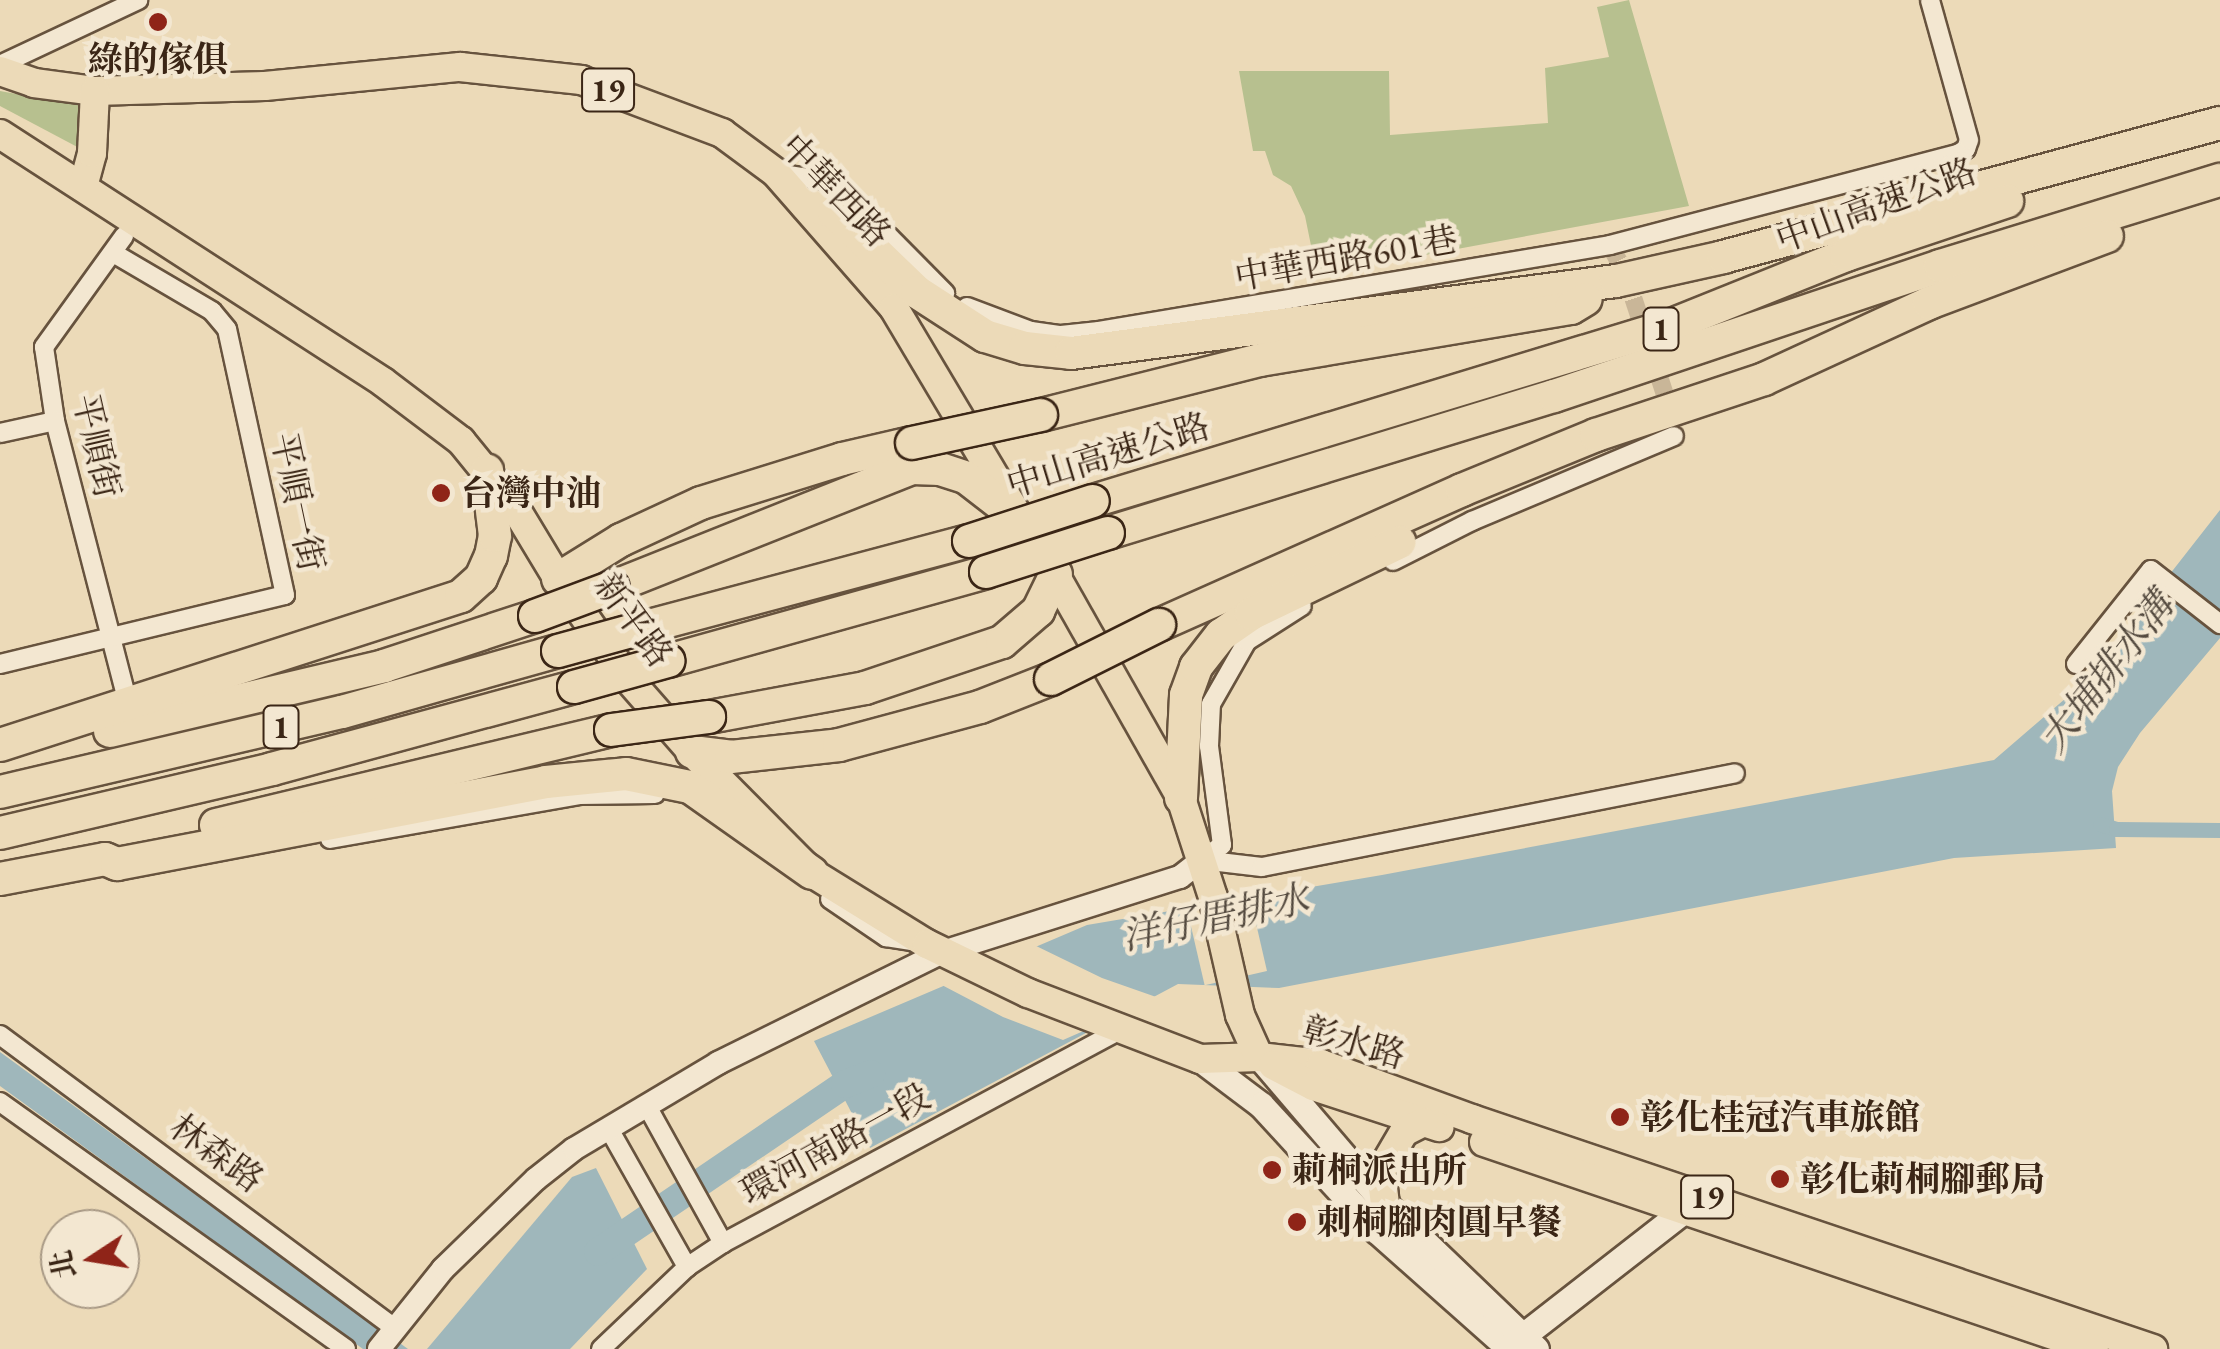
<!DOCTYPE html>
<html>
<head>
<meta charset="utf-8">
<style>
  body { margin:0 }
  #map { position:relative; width:2220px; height:1349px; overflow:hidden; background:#ecdab8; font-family:"EB Garamond","Noto Serif TC",serif }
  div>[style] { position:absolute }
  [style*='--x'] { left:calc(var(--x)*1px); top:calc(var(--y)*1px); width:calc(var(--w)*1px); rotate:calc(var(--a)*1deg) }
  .green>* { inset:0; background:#b7c08f }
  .water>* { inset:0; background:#9fb7bb }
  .pier>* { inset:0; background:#ecdab8; transform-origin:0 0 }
  .canal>* { height:15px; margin:-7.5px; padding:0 7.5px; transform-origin:7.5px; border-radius:7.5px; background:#9fb7bb }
  .river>* { height:28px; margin:-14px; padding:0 14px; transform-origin:14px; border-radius:14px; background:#9fb7bb }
  .minor-tunnel>* { height:18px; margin-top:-9px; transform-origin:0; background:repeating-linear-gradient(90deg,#c9b698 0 18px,transparent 0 27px) }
  .roads { filter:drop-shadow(2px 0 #67533e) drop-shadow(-2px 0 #67533e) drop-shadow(0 2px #67533e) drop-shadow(0 -2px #67533e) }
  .minor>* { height:18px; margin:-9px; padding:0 9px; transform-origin:9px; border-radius:9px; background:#f3e7d1 }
  .tertiary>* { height:22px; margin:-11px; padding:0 11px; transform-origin:11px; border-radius:11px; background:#f3e7d1 }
  .secondary>* { height:25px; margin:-12.5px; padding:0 12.5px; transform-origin:12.5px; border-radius:12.5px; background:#f3e7d1 }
  .primary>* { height:28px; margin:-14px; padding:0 14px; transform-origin:14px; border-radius:14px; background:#ecdab8 }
  .motorway>* { height:32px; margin:-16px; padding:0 16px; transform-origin:16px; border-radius:16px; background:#ecdab8 }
  .bridges { filter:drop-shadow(2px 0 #3b2616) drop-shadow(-2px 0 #3b2616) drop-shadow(0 2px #3b2616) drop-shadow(0 -2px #3b2616) }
  .motorway-bridge>* { height:32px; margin:-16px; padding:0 16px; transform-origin:16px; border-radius:16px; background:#ecdab8 }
  .dots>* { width:28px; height:28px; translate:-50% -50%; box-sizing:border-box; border:5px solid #f3e7d1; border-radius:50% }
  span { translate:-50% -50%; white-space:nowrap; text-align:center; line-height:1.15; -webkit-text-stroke:9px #f3e7d1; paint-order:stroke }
  .shield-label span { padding:2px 8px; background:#f3e7d1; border:2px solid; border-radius:8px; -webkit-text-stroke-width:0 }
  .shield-label { font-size:32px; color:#3b2616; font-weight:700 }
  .poi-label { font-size:35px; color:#3b2616; font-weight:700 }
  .left { translate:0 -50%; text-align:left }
  .street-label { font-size:35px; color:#3b2616 }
  .water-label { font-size:38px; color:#544a3f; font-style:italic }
  .north { position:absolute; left:40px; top:1209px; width:100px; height:100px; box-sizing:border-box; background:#f3e7d1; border:2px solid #a99a86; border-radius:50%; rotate:258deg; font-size:28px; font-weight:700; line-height:40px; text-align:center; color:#3b2616 }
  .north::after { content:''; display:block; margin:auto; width:35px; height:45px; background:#8f2418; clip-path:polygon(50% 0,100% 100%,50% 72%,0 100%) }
</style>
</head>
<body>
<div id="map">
  <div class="green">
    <div style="clip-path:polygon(1629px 0,1689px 206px,1317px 275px,1305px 216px,1291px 186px,1273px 175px,1265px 151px,1253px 151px,1239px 71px,1389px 71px,1390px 135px,1548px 123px,1545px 68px,1609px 57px,1597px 7px)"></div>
    <div style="clip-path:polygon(0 91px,88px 107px,83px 150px,0 106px)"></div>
  </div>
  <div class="water">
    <div style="clip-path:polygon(2220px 510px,2220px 638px,2140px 733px,2118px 767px,2112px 791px,2116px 848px,1954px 858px,1279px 988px,1178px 984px,870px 1148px,814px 1041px,1087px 925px,1382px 875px,1994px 760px,2087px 680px)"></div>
    <div style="clip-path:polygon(0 1052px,322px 1287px,408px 1349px,363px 1349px,0 1086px)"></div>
    <div style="clip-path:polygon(596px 1168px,647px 1269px,570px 1349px,427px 1349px,572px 1177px)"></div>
  </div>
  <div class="pier">
    <div style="left:1249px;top:893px;width:80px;height:64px;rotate:77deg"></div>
    <div style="clip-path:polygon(1030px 943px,1102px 978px,1159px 998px,1063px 1040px,1003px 1017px,938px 983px)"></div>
    <div style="clip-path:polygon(594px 1163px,600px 1166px,650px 1272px)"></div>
  </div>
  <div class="canal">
    <div style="--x:2100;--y:824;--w:17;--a:17"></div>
    <div style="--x:2116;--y:829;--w:104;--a:0.6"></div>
  </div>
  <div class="river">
    <div style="--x:598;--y:1252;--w:299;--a:-34.2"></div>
    <div style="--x:845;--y:1084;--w:28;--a:-21"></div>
  </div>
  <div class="minor-tunnel">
    <div style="--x:1610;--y:245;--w:32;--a:62"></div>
    <div style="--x:1625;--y:273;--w:151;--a:71.8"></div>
  </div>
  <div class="roads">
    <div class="minor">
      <div style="--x:0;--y:65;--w:153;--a:-25.2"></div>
      <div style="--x:776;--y:173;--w:46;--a:8.8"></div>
      <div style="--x:821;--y:180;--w:35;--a:31"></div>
      <div style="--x:851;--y:198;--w:134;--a:45.3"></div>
      <div style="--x:124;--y:236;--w:137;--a:125.8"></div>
      <div style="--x:44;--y:347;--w:75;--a:81.5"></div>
      <div style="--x:55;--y:421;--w:279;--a:75.5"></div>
      <div style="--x:967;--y:307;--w:68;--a:20.6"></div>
      <div style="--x:1031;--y:331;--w:30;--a:8"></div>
      <div style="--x:1061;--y:335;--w:38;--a:-6"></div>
      <div style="--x:1099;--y:331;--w:518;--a:-9.55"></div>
      <div style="--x:1610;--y:245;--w:360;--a:-14.7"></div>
      <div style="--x:1958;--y:154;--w:9;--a:-32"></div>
      <div style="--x:1966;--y:149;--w:9;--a:-72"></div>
      <div style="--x:1969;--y:140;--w:145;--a:-105.6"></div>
      <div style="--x:0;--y:433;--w:56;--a:-12.3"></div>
      <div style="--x:1393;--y:561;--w:89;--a:-26.9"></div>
      <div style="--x:1472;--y:521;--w:219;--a:-22.8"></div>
      <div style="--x:0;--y:664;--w:293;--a:-13.6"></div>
      <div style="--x:285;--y:595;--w:272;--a:-102.3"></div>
      <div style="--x:227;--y:329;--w:23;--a:-130"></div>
      <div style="--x:212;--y:311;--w:113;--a:-149.6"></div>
      <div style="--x:2076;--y:664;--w:120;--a:-51.4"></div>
      <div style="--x:2151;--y:570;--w:88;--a:38"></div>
      <div style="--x:330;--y:839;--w:253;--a:-10"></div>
      <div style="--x:579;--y:795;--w:76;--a:-0.8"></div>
      <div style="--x:1202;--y:860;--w:25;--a:-37"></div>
      <div style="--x:1222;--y:845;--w:100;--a:-97.5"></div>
      <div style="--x:1209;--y:746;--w:42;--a:-87.3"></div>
      <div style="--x:1211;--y:704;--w:73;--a:-60.3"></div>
      <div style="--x:1247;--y:641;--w:65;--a:-32.5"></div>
      <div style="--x:1202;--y:860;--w:60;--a:6.7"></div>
      <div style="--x:1262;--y:867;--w:482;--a:-11.2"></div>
      <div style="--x:830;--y:899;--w:68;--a:34.2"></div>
      <div style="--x:886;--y:937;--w:26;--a:9"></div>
      <div style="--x:0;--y:1035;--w:491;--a:36.6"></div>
      <div style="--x:0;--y:1102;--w:425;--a:35.5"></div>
      <div style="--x:647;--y:1106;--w:157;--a:61"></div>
      <div style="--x:609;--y:1129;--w:159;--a:60.5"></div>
      <div style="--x:601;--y:1349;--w:119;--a:-43.6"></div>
      <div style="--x:687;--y:1267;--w:43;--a:-33.7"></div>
      <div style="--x:723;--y:1243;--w:453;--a:-28.2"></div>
    </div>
    <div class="tertiary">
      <div style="--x:379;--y:1349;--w:102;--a:-51.3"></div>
      <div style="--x:443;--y:1269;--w:129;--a:-44.1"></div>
      <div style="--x:536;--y:1179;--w:48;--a:-38.3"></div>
      <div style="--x:574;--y:1149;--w:168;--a:-30.8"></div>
      <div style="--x:718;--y:1063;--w:251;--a:-26.3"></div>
      <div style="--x:943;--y:952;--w:249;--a:-17.6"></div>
      <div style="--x:1180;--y:877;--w:28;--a:-38"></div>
    </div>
    <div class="secondary">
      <div style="--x:1200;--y:1059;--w:76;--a:37"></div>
      <div style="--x:1261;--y:1105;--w:171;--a:47.4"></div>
      <div style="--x:1377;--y:1231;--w:178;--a:41.6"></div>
      <div style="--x:1261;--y:1059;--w:191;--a:49.5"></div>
      <div style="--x:1385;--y:1204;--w:209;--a:43.8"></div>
      <div style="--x:1511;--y:1345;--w:218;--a:-37.9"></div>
      <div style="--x:1683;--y:1211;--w:16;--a:-52"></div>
    </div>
    <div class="primary">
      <div style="--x:0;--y:71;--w:36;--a:19"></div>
      <div style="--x:34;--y:83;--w:62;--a:7.5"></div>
      <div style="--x:95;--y:91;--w:170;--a:-1.7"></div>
      <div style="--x:265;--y:86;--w:196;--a:-5.6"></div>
      <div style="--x:460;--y:67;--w:122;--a:6.1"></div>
      <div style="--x:581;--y:80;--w:151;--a:20.6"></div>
      <div style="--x:722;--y:133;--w:67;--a:36.5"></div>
      <div style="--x:776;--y:173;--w:179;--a:48.8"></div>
      <div style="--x:894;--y:308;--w:236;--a:59.2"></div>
      <div style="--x:0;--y:134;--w:456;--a:32.9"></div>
      <div style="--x:383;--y:382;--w:98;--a:37.1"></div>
      <div style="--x:461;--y:441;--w:84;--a:50.8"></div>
      <div style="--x:514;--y:506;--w:85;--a:58.9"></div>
      <div style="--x:558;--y:579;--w:123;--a:54.9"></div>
      <div style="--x:629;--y:680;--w:96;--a:48.8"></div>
      <div style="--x:692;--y:752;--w:170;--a:45.2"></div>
      <div style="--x:812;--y:873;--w:135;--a:31.7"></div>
      <div style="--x:927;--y:944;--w:112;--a:25.9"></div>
      <div style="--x:1028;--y:993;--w:184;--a:21"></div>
      <div style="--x:1200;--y:1059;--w:59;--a:-1.9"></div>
      <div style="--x:1259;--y:1057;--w:62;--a:6.4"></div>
      <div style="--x:1321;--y:1064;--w:161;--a:20"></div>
      <div style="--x:1472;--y:1119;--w:719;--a:18.66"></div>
      <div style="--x:83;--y:187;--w:35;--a:-75"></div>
      <div style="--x:92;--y:153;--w:62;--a:-87.2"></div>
      <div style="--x:1046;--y:559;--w:274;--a:60.5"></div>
      <div style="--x:1181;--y:798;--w:104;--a:72.1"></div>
      <div style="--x:1213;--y:897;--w:121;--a:77.1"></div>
      <div style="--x:1240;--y:1015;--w:46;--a:65.7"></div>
      <div style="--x:1273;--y:1065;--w:45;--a:27.7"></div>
      <div style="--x:1313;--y:1086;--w:133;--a:18"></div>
      <div style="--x:1484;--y:1142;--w:644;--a:18.74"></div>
      <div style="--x:1385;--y:1204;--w:33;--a:-97"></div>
      <div style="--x:1381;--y:1171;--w:45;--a:-59.5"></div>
      <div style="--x:1404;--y:1132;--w:22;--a:-27"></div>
    </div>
    <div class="motorway">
      <div style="--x:806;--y:204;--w:29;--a:16"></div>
      <div style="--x:834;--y:212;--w:115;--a:43.9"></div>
      <div style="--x:917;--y:292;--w:81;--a:32.9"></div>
      <div style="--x:985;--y:336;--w:42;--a:16.7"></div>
      <div style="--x:1025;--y:348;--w:46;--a:6.2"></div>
      <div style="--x:1071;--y:353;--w:550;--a:-7.53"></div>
      <div style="--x:1616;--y:281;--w:110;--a:-12.6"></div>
      <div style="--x:1723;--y:257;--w:515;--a:-15.09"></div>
      <div style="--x:1041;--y:415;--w:226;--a:-14.1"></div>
      <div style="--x:1260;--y:360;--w:315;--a:-9.5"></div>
      <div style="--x:1571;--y:308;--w:17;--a:-31"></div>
      <div style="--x:1093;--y:501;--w:605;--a:-16.91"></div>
      <div style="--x:1672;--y:325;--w:188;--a:-21.9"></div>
      <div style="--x:1846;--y:255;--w:170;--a:-18.5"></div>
      <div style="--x:1108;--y:533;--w:467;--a:-17.1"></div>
      <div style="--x:1554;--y:396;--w:407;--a:-18.6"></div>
      <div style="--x:1940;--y:266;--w:293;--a:-17.1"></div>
      <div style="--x:558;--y:579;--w:74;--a:-31.8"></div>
      <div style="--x:621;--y:540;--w:88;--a:-24.8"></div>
      <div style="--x:701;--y:503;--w:148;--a:-17.3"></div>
      <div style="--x:842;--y:459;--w:72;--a:-12.9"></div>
      <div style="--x:613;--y:587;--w:322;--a:-21.7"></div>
      <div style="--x:912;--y:468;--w:28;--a:2"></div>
      <div style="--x:940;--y:469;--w:28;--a:18"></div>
      <div style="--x:967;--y:478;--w:67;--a:37.7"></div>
      <div style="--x:1159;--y:625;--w:332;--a:-24"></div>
      <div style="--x:1462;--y:490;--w:145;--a:-22.3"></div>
      <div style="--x:1596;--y:435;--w:177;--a:-18.4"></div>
      <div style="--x:1764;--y:379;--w:182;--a:-24.7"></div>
      <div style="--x:1929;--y:303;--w:190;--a:-20.6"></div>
      <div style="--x:638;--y:629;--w:342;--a:-14.9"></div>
      <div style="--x:668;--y:661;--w:330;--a:-15.6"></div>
      <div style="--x:709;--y:717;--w:159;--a:-10.5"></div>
      <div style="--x:865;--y:688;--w:145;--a:-18.6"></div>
      <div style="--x:1002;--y:642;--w:48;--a:-40.7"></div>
      <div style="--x:1038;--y:611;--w:41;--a:-64.1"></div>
      <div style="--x:110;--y:731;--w:282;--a:-13.3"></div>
      <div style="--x:384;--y:666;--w:159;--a:-18.3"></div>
      <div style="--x:0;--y:745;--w:484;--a:-17.9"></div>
      <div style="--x:461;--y:596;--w:27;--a:-42"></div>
      <div style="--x:481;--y:578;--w:24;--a:-66"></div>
      <div style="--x:491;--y:556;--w:20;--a:-79"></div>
      <div style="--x:495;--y:536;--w:66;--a:-96.9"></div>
      <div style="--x:692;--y:752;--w:39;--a:7"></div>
      <div style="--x:731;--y:757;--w:109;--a:-6.3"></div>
      <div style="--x:839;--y:745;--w:146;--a:-15.1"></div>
      <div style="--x:980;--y:707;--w:76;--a:-21.5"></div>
      <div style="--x:0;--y:792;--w:351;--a:-13.2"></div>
      <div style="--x:342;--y:712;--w:224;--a:-15.8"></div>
      <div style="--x:1181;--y:798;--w:103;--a:-87.2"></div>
      <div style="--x:1186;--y:695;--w:30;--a:-70"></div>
      <div style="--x:1196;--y:667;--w:41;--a:-52"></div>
      <div style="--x:1221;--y:635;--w:37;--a:-35"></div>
      <div style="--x:1251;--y:614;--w:165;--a:-25.8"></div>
      <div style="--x:216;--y:825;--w:406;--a:-13.5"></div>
      <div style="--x:0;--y:833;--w:279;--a:-13.2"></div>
      <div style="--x:272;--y:769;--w:313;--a:-15.2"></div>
      <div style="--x:0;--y:879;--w:107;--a:-10.8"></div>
      <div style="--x:105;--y:859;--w:13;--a:23"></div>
      <div style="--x:117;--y:864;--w:437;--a:-10.8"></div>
      <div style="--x:546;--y:782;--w:80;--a:-5.7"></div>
      <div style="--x:626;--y:774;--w:65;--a:11.5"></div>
      <div style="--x:690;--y:787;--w:149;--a:35.2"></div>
    </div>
  </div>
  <div class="bridges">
    <div class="motorway-bridge">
      <div style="--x:912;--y:443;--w:132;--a:-12.2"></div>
      <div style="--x:969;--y:541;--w:130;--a:-17.9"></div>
      <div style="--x:986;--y:572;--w:128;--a:-17.7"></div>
      <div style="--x:535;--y:616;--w:83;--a:-20.4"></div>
      <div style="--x:558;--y:651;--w:83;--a:-15.4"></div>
      <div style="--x:1051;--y:679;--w:121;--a:-26.6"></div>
      <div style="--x:574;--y:687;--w:98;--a:-15.5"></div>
      <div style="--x:611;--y:730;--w:99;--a:-7.6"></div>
    </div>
  </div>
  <div class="dots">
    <div style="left:158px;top:22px;background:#8f2418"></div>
    <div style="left:441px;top:493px;background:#8f2418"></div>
    <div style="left:1620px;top:1117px;background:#8f2418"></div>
    <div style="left:1272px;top:1170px;background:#8f2418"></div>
    <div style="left:1780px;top:1179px;background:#8f2418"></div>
    <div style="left:1297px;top:1222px;background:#8f2418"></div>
  </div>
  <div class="shield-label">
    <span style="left:608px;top:90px">19</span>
    <span style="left:1661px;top:329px">1</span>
    <span style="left:281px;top:727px">1</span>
    <span style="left:1707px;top:1197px">19</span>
  </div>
  <div class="poi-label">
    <span style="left:158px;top:59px">綠的傢俱</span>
    <span class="left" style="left:461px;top:493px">台灣中油</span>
    <span class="left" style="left:1640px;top:1117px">彰化桂冠汽車旅館</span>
    <span class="left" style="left:1292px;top:1170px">莿桐派出所</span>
    <span class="left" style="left:1800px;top:1179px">彰化莿桐腳郵局</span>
    <span class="left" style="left:1317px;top:1222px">刺桐腳肉圓早餐</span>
  </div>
  <div class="street-label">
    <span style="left:836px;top:190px;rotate:46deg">中華西路</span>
    <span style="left:1876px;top:205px;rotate:-20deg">中山高速公路</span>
    <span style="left:1346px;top:258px;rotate:-10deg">中華西路601巷</span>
    <span style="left:97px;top:446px;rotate:77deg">平順街</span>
    <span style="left:1108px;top:455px;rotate:-17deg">中山高速公路</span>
    <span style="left:298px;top:502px;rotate:78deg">平順一街</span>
    <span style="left:634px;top:620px;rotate:54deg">新平路</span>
    <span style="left:1354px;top:1042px;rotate:16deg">彰水路</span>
    <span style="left:835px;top:1144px;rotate:-29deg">環河南路一段</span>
    <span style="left:217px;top:1153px;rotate:36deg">林森路</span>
  </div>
  <div class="water-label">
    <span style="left:2106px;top:672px;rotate:-52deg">大埔排水溝</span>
    <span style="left:1215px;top:917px;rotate:-12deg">洋仔厝排水</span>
  </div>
  <div class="north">北</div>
</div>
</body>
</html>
